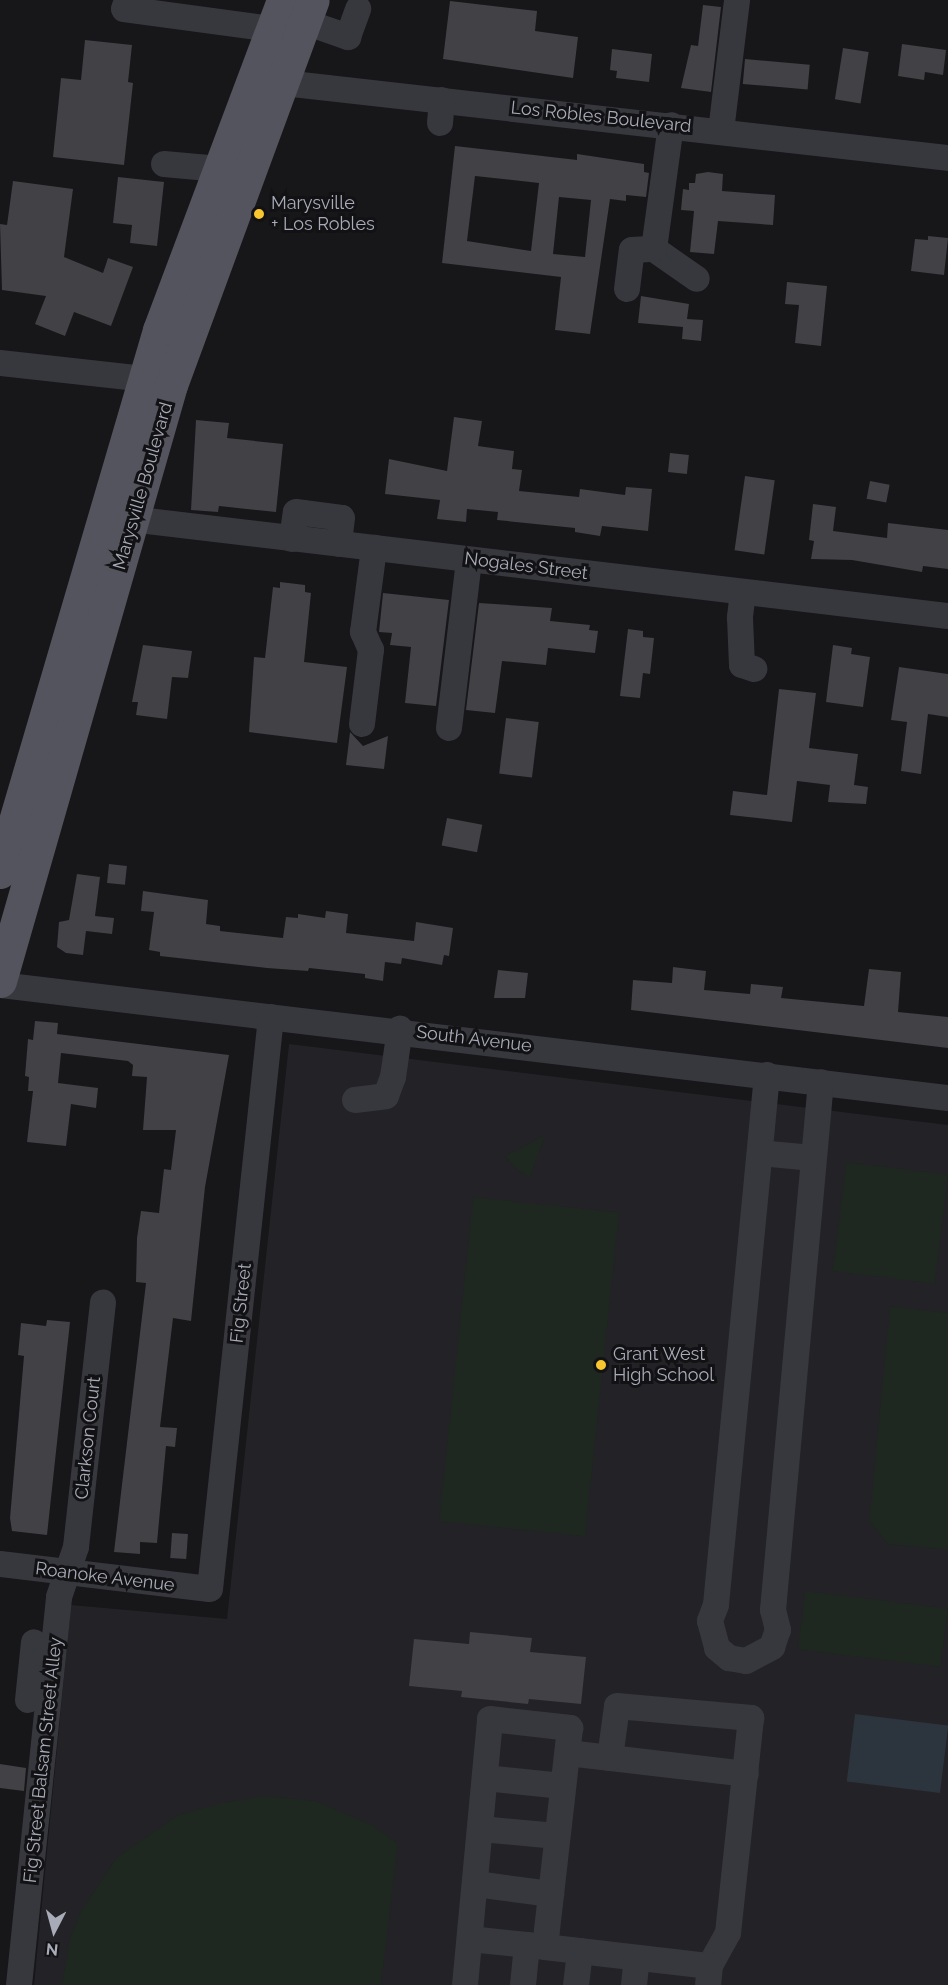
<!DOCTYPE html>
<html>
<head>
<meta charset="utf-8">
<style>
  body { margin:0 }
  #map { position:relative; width:948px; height:1985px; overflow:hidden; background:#171619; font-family:Raleway,sans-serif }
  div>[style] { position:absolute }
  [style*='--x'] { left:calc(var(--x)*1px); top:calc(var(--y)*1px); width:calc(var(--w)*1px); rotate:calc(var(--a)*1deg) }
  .built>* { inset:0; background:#232226 }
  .green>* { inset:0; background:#1e2720; transform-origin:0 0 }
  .water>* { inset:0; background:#2c343d; transform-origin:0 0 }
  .building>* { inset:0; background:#414146; transform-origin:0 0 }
  .minor>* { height:26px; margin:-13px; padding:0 13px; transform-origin:13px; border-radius:13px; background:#37383e }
  .major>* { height:33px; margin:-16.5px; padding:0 16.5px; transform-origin:16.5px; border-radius:16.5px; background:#53545d }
  .dots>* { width:16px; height:16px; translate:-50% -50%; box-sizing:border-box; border:3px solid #121114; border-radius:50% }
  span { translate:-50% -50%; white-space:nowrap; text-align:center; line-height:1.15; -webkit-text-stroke:6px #121114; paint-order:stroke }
  .street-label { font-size:18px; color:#a8acb9 }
  .poi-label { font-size:18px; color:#a8acb9 }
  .left { translate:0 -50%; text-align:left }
  .north { position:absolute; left:24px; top:1901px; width:60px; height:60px; -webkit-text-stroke:4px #121114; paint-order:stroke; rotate:186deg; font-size:16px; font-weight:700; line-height:24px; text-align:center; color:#a8acb9 }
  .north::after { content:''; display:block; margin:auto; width:21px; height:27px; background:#a8acb9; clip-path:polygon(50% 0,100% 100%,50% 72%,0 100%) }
</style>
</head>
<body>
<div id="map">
  <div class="built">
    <div style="clip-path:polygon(289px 1044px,948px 1125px,948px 1985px,34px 1985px,71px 1605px,227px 1619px)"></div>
  </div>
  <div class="green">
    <div style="clip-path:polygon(545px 1135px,530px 1178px,515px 1168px,505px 1156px)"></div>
    <div style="left:846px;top:1162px;width:103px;height:110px;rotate:7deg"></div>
    <div style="left:473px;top:1197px;width:147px;height:326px;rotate:6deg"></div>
    <div style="clip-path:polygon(890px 1306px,948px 1313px,948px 1550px,888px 1544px,869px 1521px)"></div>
    <div style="left:805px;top:1591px;width:144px;height:59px;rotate:7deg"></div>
    <div style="clip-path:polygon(266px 1796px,316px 1801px,374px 1826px,398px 1844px,381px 1985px,62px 1985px,69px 1941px,81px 1911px,116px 1858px,178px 1815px,225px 1802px)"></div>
  </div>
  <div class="water">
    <div style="left:855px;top:1714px;width:94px;height:68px;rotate:7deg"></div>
  </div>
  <div class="building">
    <div style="clip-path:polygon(450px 1px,537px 11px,535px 31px,578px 37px,573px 78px,443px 59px)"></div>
    <div style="clip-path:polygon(703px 5px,721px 7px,711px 92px,681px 88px,691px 45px,698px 46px)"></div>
    <div style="clip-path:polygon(85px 40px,132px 45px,128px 82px,133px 83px,124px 165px,53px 157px,61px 78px,81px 80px)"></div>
    <div style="clip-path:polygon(902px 44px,946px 50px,943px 75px,925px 72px,924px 80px,898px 76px)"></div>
    <div style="left:843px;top:48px;width:26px;height:52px;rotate:9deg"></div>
    <div style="clip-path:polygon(612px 49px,652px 54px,649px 82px,616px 78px,617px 71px,610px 70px)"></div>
    <div style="left:745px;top:59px;width:65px;height:25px;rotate:5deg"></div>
    <div style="clip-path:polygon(evenodd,455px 146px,577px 160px,577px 154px,644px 164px,644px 172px,649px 173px,646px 197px,626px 195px,626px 201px,610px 199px,590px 334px,555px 330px,561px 277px,442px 263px,455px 146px,475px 176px,539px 183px,531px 251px,467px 241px,475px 176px,455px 146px,559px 197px,591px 200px,585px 257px,553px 254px,559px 197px)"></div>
    <div style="clip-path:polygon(708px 172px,723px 174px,722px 191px,775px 195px,773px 225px,718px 221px,714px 254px,690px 252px,694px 211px,681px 210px,683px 189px,689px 190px,689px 183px,695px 183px,696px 174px)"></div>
    <div style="clip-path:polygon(118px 177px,164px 182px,157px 246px,130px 243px,132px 225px,113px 223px)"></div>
    <div style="clip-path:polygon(13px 181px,73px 189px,64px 257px,103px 273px,108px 258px,133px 267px,111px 326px,74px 312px,65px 336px,35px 324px,46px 296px,2px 290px,0 224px,7px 225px)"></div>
    <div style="clip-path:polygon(928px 236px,948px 238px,944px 275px,911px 271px,915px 239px,928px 240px)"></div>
    <div style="clip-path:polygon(787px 282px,827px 286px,821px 346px,795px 343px,799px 305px,785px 304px)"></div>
    <div style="clip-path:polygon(641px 296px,689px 304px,687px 319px,703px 320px,701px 341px,682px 339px,683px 327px,638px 323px)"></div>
    <div style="clip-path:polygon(454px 417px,482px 421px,478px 446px,514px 451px,512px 469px,522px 470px,519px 491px,579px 497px,580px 489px,625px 495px,626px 487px,652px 489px,648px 531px,602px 526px,600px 536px,575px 532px,575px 528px,497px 520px,498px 512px,467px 509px,466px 522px,437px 519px,440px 500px,385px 494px,389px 459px,447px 471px)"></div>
    <div style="clip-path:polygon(196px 420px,229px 423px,227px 438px,283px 444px,276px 512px,219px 506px,218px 512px,191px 510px)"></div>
    <div style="left:670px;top:453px;width:19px;height:19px;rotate:6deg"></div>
    <div style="left:745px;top:476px;width:30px;height:75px;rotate:8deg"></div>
    <div style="left:870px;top:481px;width:20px;height:18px;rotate:11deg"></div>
    <div style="clip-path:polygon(813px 504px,836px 507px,833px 531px,887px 538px,888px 523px,948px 530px,948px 569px,923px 566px,922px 572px,852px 560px,811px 559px,814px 541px,809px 540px)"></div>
    <div style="clip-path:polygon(280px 582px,305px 585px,305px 592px,311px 593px,304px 662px,347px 667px,337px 743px,249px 732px,254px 657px,265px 658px,273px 587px,280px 588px)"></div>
    <div style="clip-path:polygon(383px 593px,449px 600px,436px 706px,405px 703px,411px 647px,390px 645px,392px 633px,379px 632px)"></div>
    <div style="clip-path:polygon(479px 603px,552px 608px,550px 621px,590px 625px,589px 630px,598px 631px,595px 653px,548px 648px,546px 665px,502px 661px,495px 713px,466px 710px)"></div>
    <div style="clip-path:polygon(628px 629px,643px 631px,643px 637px,654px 638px,650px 674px,643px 673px,640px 698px,620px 696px)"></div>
    <div style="clip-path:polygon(143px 645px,192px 651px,188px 678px,172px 677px,167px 719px,136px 715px,138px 702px,132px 702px)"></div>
    <div style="clip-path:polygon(833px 645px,852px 648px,851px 654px,870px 657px,863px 707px,826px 702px)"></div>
    <div style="clip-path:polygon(899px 667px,948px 674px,948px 717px,928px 714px,921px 774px,901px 771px,907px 722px,891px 720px)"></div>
    <div style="clip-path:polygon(779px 689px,816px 693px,809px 748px,858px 754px,854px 785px,868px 787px,866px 804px,828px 802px,830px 785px,797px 781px,792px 822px,730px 815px,733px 791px,767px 795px)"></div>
    <div style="left:506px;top:718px;width:33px;height:56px;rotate:7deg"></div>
    <div style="clip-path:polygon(350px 732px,363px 746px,388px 736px,384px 769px,346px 765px)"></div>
    <div style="left:447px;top:818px;width:36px;height:28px;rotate:11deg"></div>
    <div style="left:109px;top:864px;width:18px;height:19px;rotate:6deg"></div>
    <div style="clip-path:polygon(77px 874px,100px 877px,95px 916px,114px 918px,112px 934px,86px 931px,83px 955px,66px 953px,57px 947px,59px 922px,69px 920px)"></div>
    <div style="clip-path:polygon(143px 891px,208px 900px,206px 924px,220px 926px,220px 931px,283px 938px,286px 917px,298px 918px,298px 914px,325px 918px,326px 911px,348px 914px,346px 933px,414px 941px,416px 922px,453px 928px,449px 956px,444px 955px,442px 965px,402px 958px,401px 964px,385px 962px,383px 981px,365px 978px,365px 974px,309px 968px,308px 971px,267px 968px,160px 956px,160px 952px,149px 950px,154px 912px,141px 911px)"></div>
    <div style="clip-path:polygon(673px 967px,706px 971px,704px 990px,750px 994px,751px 984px,783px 987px,781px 998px,864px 1006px,869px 969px,901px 972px,898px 1012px,948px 1017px,948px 1048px,631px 1010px,633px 980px,672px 983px)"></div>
    <div style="clip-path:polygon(498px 970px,528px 973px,525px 998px,494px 998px)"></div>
    <div style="clip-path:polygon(35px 1021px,58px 1023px,57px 1034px,229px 1055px,205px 1187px,191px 1321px,173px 1318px,160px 1427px,177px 1428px,175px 1447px,166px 1446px,157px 1543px,140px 1542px,140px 1554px,114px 1552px,146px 1283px,136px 1282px,137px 1238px,141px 1211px,159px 1213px,164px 1169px,171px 1170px,176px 1130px,143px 1130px,147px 1077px,132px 1076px,133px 1065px,128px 1061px,61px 1053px,58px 1083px,98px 1088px,96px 1108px,71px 1104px,66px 1146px,27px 1142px,33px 1091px,28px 1091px,29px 1077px,25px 1076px,28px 1039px,33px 1040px)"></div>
    <div style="clip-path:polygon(47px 1320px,70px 1322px,47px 1535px,12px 1531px,10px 1518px,24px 1356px,18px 1355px,21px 1323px,46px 1326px)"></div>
    <div style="left:172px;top:1533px;width:16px;height:25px;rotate:4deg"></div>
    <div style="clip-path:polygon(470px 1632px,532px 1638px,530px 1652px,586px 1657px,581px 1704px,529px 1699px,528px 1704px,461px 1697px,462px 1691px,409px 1686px,414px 1639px,469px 1644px)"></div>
    <div style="clip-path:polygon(0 1764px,26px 1768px,24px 1791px,0 1788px)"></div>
  </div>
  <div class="minor">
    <div style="--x:127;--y:0;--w:9;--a:108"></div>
    <div style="--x:124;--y:9;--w:149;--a:7.7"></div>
    <div style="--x:305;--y:22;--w:46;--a:19.2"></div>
    <div style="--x:348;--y:37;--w:30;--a:-70"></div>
    <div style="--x:266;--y:81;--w:686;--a:6.44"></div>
    <div style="--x:440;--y:123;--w:23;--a:-85"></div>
    <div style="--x:721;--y:131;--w:132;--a:-83"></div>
    <div style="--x:164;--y:164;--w:56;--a:5.1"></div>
    <div style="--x:654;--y:249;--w:52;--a:34.9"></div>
    <div style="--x:627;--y:289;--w:39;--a:-83"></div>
    <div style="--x:632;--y:250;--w:22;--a:-3"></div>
    <div style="--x:654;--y:249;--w:125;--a:-82.2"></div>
    <div style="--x:0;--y:363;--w:145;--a:6.3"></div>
    <div style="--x:114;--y:517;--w:840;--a:6.77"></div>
    <div style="--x:292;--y:539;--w:27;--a:-82"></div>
    <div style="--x:296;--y:512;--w:46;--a:7.4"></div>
    <div style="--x:342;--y:518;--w:26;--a:97"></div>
    <div style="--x:743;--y:592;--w:26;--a:97"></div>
    <div style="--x:740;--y:618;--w:47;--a:87.6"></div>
    <div style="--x:742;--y:665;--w:13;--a:18"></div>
    <div style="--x:362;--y:724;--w:75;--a:-83.1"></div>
    <div style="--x:371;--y:650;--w:20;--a:-114"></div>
    <div style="--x:363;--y:632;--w:85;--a:-82.5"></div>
    <div style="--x:449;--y:728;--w:169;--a:-83.2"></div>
    <div style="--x:0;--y:985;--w:955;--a:6.8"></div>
    <div style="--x:767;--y:1075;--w:532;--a:95.5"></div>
    <div style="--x:716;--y:1605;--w:17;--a:111"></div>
    <div style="--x:710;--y:1621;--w:28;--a:75"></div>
    <div style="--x:717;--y:1648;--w:16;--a:40"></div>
    <div style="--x:729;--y:1658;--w:17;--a:10"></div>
    <div style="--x:746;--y:1661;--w:30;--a:-28"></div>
    <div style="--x:772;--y:1647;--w:18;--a:-71"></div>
    <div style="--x:778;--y:1630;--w:21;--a:-104"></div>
    <div style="--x:773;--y:1610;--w:530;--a:-84.81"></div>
    <div style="--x:355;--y:1100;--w:31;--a:-7"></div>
    <div style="--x:386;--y:1096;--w:20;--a:-70"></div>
    <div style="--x:393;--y:1077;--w:49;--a:-81.7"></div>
    <div style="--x:760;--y:1153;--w:53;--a:5.4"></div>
    <div style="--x:0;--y:1564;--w:211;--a:6.8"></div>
    <div style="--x:210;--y:1589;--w:575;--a:-83.91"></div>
    <div style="--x:28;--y:1700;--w:58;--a:-84.1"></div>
    <div style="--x:568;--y:1753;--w:179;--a:6.7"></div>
    <div style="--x:610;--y:1758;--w:52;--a:-82.3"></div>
    <div style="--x:617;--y:1706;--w:135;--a:5.1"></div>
    <div style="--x:751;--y:1718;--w:216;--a:96.1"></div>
    <div style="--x:728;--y:1933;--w:38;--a:119"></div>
    <div style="--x:710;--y:1966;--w:19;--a:96"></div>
    <div style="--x:485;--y:1778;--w:78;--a:5.9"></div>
    <div style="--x:481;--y:1829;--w:76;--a:5.3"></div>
    <div style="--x:476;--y:1884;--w:76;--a:7.6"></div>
    <div style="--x:470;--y:1939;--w:57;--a:6"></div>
    <div style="--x:19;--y:1985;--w:390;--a:-84.1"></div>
    <div style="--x:59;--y:1597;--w:53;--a:-71.2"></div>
    <div style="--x:76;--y:1547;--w:246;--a:-83.7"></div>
    <div style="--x:465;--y:1985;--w:267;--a:-84.6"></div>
    <div style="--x:490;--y:1719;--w:81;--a:6.4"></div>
    <div style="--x:570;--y:1728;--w:220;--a:96.5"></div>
    <div style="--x:545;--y:1947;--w:166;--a:6.6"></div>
    <div style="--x:523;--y:1985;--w:40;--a:-84.3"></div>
    <div style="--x:527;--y:1945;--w:18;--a:6"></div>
    <div style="--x:576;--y:1985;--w:34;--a:-83"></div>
    <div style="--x:634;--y:1985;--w:27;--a:-84"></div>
  </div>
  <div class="major">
    <div style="--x:0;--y:872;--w:565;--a:-73.65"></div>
    <div style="--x:159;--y:330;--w:353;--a:-69.4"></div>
    <div style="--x:0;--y:981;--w:620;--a:-73.99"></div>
    <div style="--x:171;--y:385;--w:410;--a:-69.8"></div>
  </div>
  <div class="dots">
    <div style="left:259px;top:214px;background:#f8c62f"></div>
    <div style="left:601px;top:1365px;background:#f8c62f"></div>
  </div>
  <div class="street-label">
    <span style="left:601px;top:117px;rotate:6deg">Los Robles Boulevard</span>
    <span style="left:143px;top:486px;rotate:-74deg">Marysville Boulevard</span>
    <span style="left:526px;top:566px;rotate:7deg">Nogales Street</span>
    <span style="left:474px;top:1039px;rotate:7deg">South Avenue</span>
    <span style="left:241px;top:1303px;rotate:-84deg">Fig Street</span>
    <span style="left:88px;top:1438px;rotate:-84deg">Clarkson Court</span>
    <span style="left:105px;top:1577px;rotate:7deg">Roanoke Avenue</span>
    <span style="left:43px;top:1760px;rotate:-84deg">Fig Street Balsam Street Alley</span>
  </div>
  <div class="poi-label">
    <span class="left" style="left:271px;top:214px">Marysville<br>+ Los Robles</span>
    <span class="left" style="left:613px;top:1365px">Grant West<br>High School</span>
  </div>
  <div class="north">N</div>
</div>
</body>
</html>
